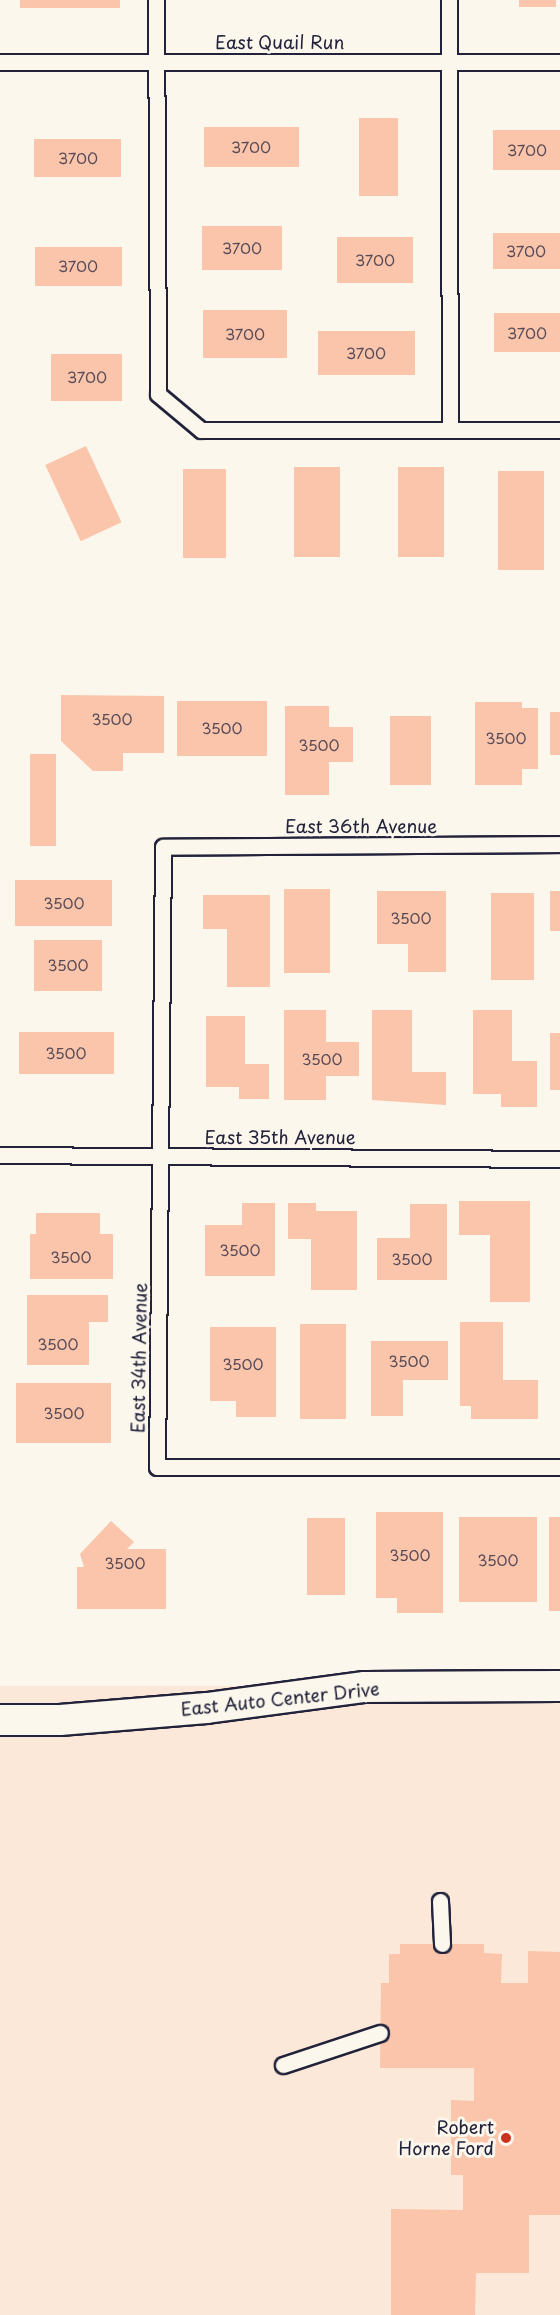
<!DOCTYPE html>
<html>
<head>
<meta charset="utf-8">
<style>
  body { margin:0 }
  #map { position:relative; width:560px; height:2315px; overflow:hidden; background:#fbf7ec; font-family:"Playpen Sans",sans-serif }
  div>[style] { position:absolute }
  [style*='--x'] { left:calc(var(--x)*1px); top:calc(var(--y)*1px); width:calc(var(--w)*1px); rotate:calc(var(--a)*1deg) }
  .built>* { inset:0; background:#fbe8d8; transform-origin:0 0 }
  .building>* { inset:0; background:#fac5ab; transform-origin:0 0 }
  .roads { filter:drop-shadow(2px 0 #22223b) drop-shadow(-2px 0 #22223b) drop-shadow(0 2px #22223b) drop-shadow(0 -2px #22223b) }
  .lane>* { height:15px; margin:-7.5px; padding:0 7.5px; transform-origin:7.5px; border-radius:7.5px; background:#fbf7ec }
  .street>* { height:30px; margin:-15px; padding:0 15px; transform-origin:15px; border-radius:15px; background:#fbf7ec }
  .dots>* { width:16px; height:16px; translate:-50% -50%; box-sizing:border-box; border:3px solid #fbf7ec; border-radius:50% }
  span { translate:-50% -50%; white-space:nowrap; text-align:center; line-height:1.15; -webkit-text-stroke:6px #fbf7ec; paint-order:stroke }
  .number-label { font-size:15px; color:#584b57 }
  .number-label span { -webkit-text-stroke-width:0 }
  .street-label { font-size:18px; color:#22223b }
  .poi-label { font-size:18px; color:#22223b }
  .right { translate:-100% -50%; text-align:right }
</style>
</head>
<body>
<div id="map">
  <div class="built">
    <div style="left:560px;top:1686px;width:629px;height:561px;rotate:90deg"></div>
  </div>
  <div class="building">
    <div style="left:20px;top:0;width:100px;height:8px"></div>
    <div style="left:519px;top:0;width:37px;height:7px"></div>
    <div style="left:359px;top:118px;width:39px;height:78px"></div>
    <div style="left:204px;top:127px;width:95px;height:40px"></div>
    <div style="left:493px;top:130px;width:67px;height:40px"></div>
    <div style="left:34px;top:139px;width:87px;height:38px"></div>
    <div style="left:202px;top:226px;width:80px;height:44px"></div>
    <div style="left:493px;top:233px;width:67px;height:36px"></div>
    <div style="left:337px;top:237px;width:76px;height:46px"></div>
    <div style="left:35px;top:247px;width:87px;height:39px"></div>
    <div style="left:203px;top:310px;width:84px;height:48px"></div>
    <div style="left:494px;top:313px;width:66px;height:39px"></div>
    <div style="left:318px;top:331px;width:97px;height:44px"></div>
    <div style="left:51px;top:354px;width:71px;height:47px"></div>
    <div style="left:86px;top:446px;width:84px;height:45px;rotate:65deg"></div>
    <div style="left:294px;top:467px;width:46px;height:90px"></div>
    <div style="left:398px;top:467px;width:46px;height:90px"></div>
    <div style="left:183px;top:469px;width:43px;height:89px"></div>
    <div style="left:498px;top:471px;width:46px;height:99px"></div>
    <div style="clip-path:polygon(61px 695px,164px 696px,164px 753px,123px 753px,123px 771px,93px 771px,61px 741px)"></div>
    <div style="left:177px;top:701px;width:90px;height:55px"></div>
    <div style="clip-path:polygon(475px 702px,522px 702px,522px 708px,538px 708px,538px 769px,522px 769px,522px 785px,475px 785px)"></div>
    <div style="clip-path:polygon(285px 706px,329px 706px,329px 727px,353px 727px,353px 762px,329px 762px,329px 795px,285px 795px)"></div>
    <div style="left:550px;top:712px;width:10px;height:43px"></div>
    <div style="left:390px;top:716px;width:41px;height:69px"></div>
    <div style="left:30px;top:754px;width:26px;height:92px"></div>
    <div style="left:15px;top:880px;width:97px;height:46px"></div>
    <div style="left:284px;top:889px;width:46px;height:84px"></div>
    <div style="clip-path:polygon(377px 891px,446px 891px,446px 972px,408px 972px,408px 944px,377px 944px)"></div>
    <div style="left:550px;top:891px;width:10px;height:40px"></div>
    <div style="left:491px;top:893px;width:43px;height:87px"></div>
    <div style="clip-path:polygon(203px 895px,270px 895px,270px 987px,227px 987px,227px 929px,203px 929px)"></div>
    <div style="left:34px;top:940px;width:68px;height:51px"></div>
    <div style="clip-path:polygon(284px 1010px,326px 1010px,326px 1042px,359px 1042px,359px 1076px,326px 1076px,326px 1100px,284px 1100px)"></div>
    <div style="clip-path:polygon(372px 1010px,412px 1010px,412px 1072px,446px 1072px,446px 1105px,372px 1100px)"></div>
    <div style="clip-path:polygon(473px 1010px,512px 1010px,512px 1061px,537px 1061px,537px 1107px,501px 1107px,501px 1094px,473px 1094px)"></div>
    <div style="clip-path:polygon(206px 1016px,245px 1016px,245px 1064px,269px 1064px,269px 1099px,239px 1099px,239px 1087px,206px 1087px)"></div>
    <div style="left:19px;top:1032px;width:95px;height:42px"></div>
    <div style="left:550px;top:1033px;width:10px;height:57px"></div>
    <div style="clip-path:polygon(459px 1201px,530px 1201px,530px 1302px,490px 1302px,490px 1235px,459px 1235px)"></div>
    <div style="clip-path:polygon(242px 1203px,275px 1203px,275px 1276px,205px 1276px,205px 1225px,242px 1225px)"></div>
    <div style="clip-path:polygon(288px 1203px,316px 1203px,316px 1211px,357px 1211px,357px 1290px,311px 1290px,311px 1239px,288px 1239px)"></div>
    <div style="clip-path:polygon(410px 1204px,447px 1204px,447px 1280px,377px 1280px,377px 1238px,410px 1238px)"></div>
    <div style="clip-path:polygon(36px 1213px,100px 1213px,100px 1234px,113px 1234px,113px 1279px,30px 1279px,30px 1234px,36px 1234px)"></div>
    <div style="clip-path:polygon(27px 1295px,108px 1295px,108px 1322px,89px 1322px,89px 1365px,27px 1365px)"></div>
    <div style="clip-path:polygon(460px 1322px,503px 1322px,503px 1380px,538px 1380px,538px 1419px,471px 1419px,471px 1406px,460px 1406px)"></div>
    <div style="left:300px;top:1324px;width:46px;height:95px"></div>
    <div style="clip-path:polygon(210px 1327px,276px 1327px,276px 1417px,236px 1417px,236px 1401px,210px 1401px)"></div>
    <div style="clip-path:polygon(371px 1341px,448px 1341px,448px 1380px,403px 1380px,403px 1416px,371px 1416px)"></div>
    <div style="left:16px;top:1383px;width:95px;height:60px"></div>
    <div style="clip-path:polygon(376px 1512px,443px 1512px,443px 1613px,397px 1613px,397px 1598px,376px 1598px)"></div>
    <div style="left:459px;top:1517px;width:78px;height:85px"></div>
    <div style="left:549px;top:1517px;width:11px;height:94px"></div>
    <div style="left:307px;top:1518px;width:38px;height:77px"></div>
    <div style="clip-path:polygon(111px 1521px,134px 1542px,127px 1549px,166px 1549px,166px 1609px,77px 1609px,77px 1567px,84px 1567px,80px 1554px)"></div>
    <div style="clip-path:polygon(400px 1944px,484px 1944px,484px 1953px,502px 1954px,501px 1983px,528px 1983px,528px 1951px,560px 1952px,560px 2215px,529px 2215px,529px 2273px,476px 2273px,475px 2315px,391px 2315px,391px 2209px,463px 2210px,463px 2175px,451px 2175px,451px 2100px,474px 2101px,474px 2068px,380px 2068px,381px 1983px,389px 1983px,389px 1954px,400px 1954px)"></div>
  </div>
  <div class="roads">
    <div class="lane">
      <div style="--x:156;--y:0;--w:394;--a:89.7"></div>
      <div style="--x:158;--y:394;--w:56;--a:39.9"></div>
      <div style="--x:201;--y:430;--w:359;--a:0"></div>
      <div style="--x:449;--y:0;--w:430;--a:89.9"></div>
      <div style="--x:0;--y:62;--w:560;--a:0"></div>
      <div style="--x:560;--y:844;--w:397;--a:179.6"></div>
      <div style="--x:163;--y:847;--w:620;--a:90.55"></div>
      <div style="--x:157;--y:1467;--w:403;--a:0"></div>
      <div style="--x:0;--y:1155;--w:560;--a:0.41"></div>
      <div style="--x:440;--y:1901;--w:43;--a:87.3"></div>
      <div style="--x:283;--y:2065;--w:102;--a:-18.3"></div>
    </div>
    <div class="street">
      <div style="--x:0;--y:1720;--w:60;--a:0"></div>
      <div style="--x:60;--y:1720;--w:147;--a:-4.7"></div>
      <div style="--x:207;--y:1708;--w:159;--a:-7.6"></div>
      <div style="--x:365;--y:1687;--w:195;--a:-0.3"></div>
    </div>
  </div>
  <div class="dots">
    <div style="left:506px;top:2138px;background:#c8321e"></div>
  </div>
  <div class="number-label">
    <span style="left:251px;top:147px">3700</span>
    <span style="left:527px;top:150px">3700</span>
    <span style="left:78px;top:158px">3700</span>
    <span style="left:242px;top:248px">3700</span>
    <span style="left:526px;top:251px">3700</span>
    <span style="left:375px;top:260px">3700</span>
    <span style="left:78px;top:266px">3700</span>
    <span style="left:527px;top:333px">3700</span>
    <span style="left:245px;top:334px">3700</span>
    <span style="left:366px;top:353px">3700</span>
    <span style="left:87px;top:377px">3700</span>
    <span style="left:112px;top:719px">3500</span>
    <span style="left:222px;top:728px">3500</span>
    <span style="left:506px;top:738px">3500</span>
    <span style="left:319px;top:745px">3500</span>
    <span style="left:64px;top:903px">3500</span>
    <span style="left:411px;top:918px">3500</span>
    <span style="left:68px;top:965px">3500</span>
    <span style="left:66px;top:1053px">3500</span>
    <span style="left:322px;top:1059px">3500</span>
    <span style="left:240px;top:1250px">3500</span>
    <span style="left:71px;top:1257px">3500</span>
    <span style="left:412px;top:1259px">3500</span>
    <span style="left:58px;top:1344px">3500</span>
    <span style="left:409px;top:1361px">3500</span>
    <span style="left:243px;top:1364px">3500</span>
    <span style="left:64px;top:1413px">3500</span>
    <span style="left:410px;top:1555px">3500</span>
    <span style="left:498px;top:1560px">3500</span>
    <span style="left:125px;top:1563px">3500</span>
  </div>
  <div class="street-label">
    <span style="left:280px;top:42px">East Quail Run</span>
    <span style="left:361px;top:826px">East 36th Avenue</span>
    <span style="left:280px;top:1137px">East 35th Avenue</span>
    <span style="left:139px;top:1358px;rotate:-89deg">East 34th Avenue</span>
    <span style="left:280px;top:1699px;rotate:-6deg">East Auto Center Drive</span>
  </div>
  <div class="poi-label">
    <span class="right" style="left:494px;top:2138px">Robert<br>Horne Ford</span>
  </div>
</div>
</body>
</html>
